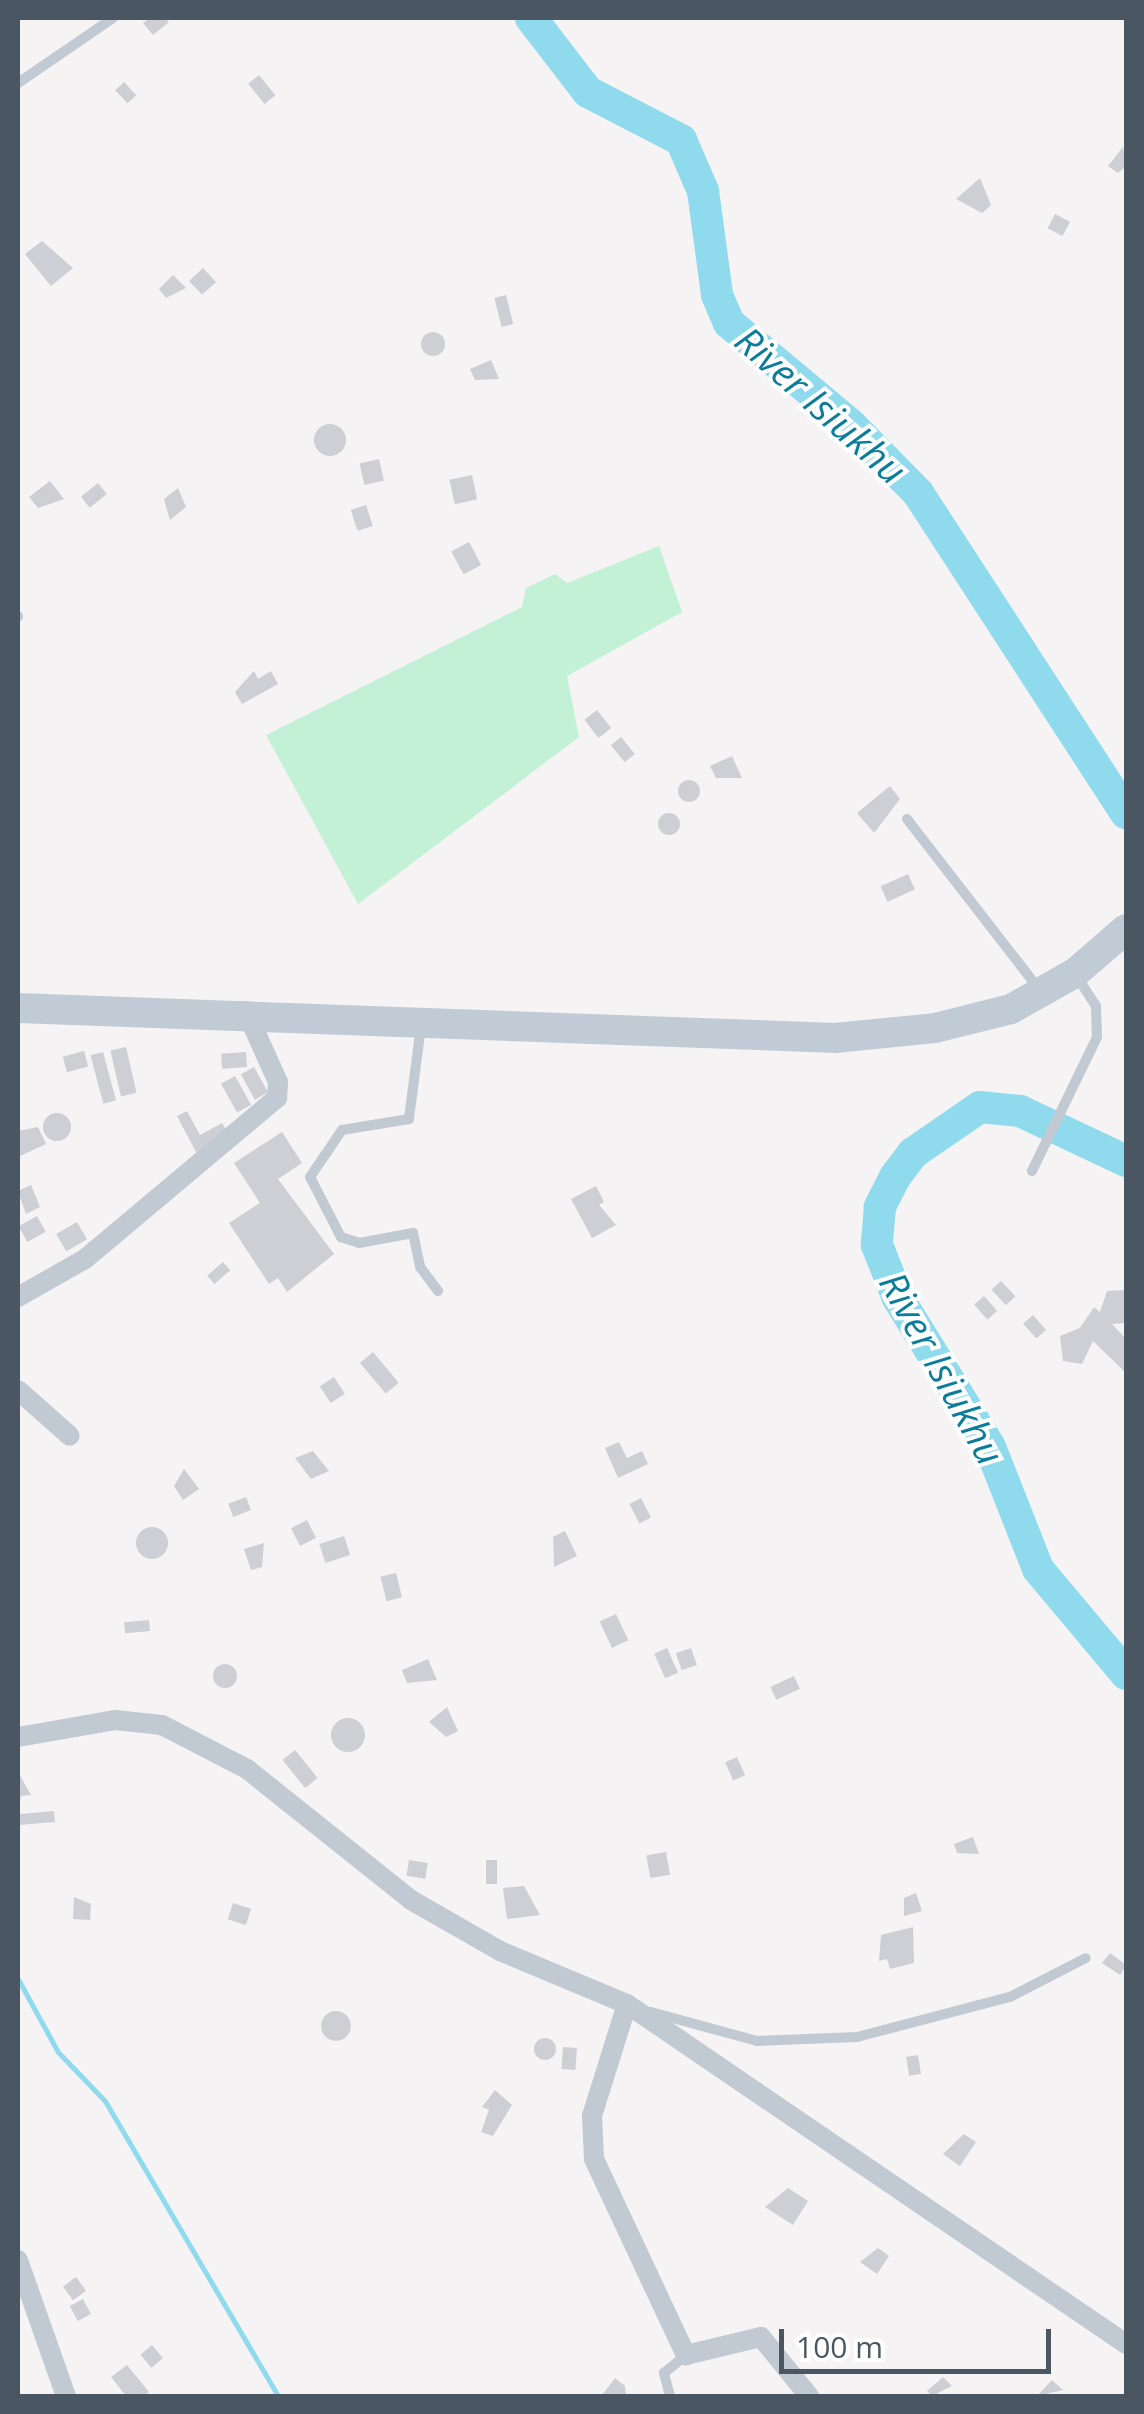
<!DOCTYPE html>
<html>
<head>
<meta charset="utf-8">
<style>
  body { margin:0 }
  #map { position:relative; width:1144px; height:2414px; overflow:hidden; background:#f5f3f3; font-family:"Open Sans",sans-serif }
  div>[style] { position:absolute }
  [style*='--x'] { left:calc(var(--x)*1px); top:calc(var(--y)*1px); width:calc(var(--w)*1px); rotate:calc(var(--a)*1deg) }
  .green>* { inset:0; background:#c3f1d5 }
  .stream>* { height:5px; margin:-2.5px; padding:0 2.5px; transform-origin:2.5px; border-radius:2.5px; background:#90daee }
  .river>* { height:32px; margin:-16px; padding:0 16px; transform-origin:16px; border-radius:16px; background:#90daee }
  .building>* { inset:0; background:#cdcfd5; transform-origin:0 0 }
  .round { border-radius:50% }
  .lane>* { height:10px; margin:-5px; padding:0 5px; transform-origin:5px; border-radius:5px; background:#c1cad2 }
  .street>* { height:20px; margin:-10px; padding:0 10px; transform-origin:10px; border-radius:10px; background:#c1cad2 }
  .secondary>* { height:30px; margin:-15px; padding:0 15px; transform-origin:15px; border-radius:15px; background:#c1cbd6 }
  span { translate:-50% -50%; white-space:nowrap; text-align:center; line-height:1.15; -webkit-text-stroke:8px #fff; paint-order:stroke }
  .water-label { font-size:38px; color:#0c7c9b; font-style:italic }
  .frame { position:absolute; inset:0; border:20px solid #4a5661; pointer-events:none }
  .scale { position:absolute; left:779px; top:2329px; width:272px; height:45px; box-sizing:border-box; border:5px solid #4a5661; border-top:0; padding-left:12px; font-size:30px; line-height:35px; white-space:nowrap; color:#4a5661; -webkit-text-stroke:8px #fff; paint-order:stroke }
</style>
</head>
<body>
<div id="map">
  <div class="green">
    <div style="clip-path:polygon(659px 546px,682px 612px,567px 676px,579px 737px,358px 904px,266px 735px,522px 607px,526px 588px,555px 574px,567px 583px)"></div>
  </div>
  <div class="stream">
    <div style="--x:18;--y:1979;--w:83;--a:61.3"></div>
    <div style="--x:58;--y:2052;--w:68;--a:46.2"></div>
    <div style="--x:105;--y:2101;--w:342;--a:59.6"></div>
  </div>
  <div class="river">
    <div style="--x:531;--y:18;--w:93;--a:52.4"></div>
    <div style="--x:588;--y:92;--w:105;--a:27.3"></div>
    <div style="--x:681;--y:140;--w:56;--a:66.7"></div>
    <div style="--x:703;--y:191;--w:105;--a:82.3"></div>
    <div style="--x:717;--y:295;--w:30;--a:67"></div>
    <div style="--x:729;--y:323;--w:160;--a:39.9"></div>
    <div style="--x:852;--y:426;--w:94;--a:45.4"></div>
    <div style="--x:918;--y:493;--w:382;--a:57"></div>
    <div style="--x:1126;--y:1161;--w:117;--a:-154.7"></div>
    <div style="--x:1020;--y:1111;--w:40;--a:-174.3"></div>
    <div style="--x:980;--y:1107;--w:81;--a:145.5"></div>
    <div style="--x:913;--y:1153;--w:30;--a:127"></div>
    <div style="--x:895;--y:1177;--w:34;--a:117"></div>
    <div style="--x:880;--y:1207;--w:38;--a:95"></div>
    <div style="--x:877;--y:1245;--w:57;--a:68.4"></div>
    <div style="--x:898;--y:1298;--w:175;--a:58.3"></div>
    <div style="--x:990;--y:1447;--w:131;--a:68.5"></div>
    <div style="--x:1038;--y:1569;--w:137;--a:50"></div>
  </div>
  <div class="building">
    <div style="clip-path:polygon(150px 18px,165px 18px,169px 22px,153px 35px,143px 23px)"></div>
    <div style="left:259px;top:75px;width:26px;height:14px;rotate:51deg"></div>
    <div style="left:124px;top:82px;width:18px;height:12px;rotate:47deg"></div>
    <div style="clip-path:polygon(1123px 147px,1126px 166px,1118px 173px,1108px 166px)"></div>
    <div style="clip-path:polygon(980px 178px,991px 205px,982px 213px,956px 199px)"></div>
    <div style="left:1055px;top:214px;width:17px;height:16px;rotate:28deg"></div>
    <div style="clip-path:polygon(42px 241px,73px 268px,51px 286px,25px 254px)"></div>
    <div style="left:203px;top:268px;width:19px;height:19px;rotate:47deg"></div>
    <div style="clip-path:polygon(173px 275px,186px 288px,166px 298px,159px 289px)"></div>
    <div style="left:506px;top:295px;width:30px;height:12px;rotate:76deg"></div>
    <div class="round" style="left:421px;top:332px;width:24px;height:24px"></div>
    <div style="clip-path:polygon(491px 360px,499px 379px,475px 380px,470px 369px)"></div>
    <div class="round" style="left:314px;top:424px;width:32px;height:32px"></div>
    <div style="left:379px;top:459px;width:22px;height:20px;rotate:77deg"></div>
    <div style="left:472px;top:475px;width:25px;height:23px;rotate:78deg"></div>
    <div style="clip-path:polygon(50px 481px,64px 499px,38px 508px,29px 497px)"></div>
    <div style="left:98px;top:483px;width:14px;height:22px;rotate:51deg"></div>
    <div style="clip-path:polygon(178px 488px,186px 507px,170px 520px,164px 499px)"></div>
    <div style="left:366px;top:505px;width:22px;height:16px;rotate:72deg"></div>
    <div style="left:469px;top:542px;width:26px;height:20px;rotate:62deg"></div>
    <div style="clip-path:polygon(254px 671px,258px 679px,271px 671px,278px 684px,242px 704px,235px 692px)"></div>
    <div style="left:597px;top:710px;width:23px;height:16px;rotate:52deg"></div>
    <div style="left:621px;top:737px;width:22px;height:13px;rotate:51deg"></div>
    <div style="clip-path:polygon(732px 756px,742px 778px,716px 778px,710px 766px)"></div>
    <div class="round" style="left:678px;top:780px;width:22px;height:22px"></div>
    <div style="clip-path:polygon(890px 786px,900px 799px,874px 833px,857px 813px)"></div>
    <div class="round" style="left:658px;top:813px;width:22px;height:22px"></div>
    <div style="left:908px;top:874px;width:17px;height:30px;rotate:66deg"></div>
    <div style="left:126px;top:1047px;width:47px;height:16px;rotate:77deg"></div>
    <div style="left:84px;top:1051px;width:16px;height:22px;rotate:75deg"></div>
    <div style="left:103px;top:1052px;width:50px;height:13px;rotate:75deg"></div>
    <div style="left:246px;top:1052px;width:15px;height:25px;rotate:86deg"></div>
    <div style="left:254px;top:1067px;width:29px;height:15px;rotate:61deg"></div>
    <div style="left:235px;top:1076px;width:33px;height:16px;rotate:61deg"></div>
    <div style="clip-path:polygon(187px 1111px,200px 1135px,222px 1123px,229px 1135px,196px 1152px,177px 1116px)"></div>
    <div class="round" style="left:43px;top:1113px;width:28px;height:28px"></div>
    <div style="clip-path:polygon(38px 1127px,46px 1144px,18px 1157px,18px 1131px)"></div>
    <div style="clip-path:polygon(282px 1132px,302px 1163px,278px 1179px,334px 1254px,287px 1292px,278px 1278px,269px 1284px,229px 1223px,260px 1203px,234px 1163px)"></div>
    <div style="clip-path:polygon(31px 1185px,40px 1207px,26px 1214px,18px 1191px)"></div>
    <div style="clip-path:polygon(596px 1186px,604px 1202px,599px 1205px,616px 1225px,592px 1238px,571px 1199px)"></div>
    <div style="left:37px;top:1216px;width:18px;height:21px;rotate:61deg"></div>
    <div style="left:77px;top:1222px;width:20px;height:24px;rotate:60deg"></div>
    <div style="left:223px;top:1262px;width:11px;height:21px;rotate:49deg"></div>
    <div style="left:1001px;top:1281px;width:21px;height:13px;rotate:47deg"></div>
    <div style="clip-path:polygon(1126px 1290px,1126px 1323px,1112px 1324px,1126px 1339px,1126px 1373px,1093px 1341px,1082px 1364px,1063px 1361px,1060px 1336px,1080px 1328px,1094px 1307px,1100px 1312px,1107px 1291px)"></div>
    <div style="left:984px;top:1296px;width:20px;height:13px;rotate:49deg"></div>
    <div style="left:1033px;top:1315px;width:20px;height:13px;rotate:49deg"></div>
    <div style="left:373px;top:1352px;width:40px;height:17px;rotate:50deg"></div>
    <div style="left:334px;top:1377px;width:20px;height:17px;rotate:57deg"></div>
    <div style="clip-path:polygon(619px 1442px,627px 1458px,642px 1451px,648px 1464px,618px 1478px,605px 1448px)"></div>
    <div style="clip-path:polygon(313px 1451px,329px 1471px,311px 1479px,295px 1458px)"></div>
    <div style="clip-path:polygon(184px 1469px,199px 1489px,183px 1500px,174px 1486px)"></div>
    <div style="left:246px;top:1497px;width:14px;height:19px;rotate:69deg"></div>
    <div style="left:641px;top:1498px;width:22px;height:13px;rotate:63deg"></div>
    <div style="left:307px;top:1520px;width:20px;height:18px;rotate:63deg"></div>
    <div class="round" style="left:136px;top:1527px;width:32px;height:32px"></div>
    <div style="clip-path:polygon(565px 1531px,577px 1556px,554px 1567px,553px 1537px)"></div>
    <div style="left:344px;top:1536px;width:20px;height:26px;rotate:72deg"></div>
    <div style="clip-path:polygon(264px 1543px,262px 1567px,251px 1570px,244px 1549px)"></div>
    <div style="left:396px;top:1573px;width:25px;height:16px;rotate:76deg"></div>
    <div style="left:616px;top:1614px;width:29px;height:18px;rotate:65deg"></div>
    <div style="left:149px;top:1620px;width:11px;height:25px;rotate:85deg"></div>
    <div style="left:667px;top:1648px;width:27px;height:14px;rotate:66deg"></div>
    <div style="left:691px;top:1648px;width:18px;height:16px;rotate:71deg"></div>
    <div style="clip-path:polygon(428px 1659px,437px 1680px,407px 1683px,402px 1670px)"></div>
    <div class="round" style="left:213px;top:1664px;width:24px;height:24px"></div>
    <div style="left:794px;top:1676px;width:14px;height:26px;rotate:65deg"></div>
    <div style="clip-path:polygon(447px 1707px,458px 1731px,446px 1737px,429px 1722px)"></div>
    <div class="round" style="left:331px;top:1718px;width:34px;height:34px"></div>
    <div style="left:295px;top:1750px;width:36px;height:16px;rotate:51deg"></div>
    <div style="left:737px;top:1757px;width:20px;height:13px;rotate:66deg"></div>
    <div style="clip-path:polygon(18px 1772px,31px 1795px,21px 1796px,18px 1808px)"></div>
    <div style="left:54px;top:1811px;width:11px;height:36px;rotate:85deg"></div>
    <div style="clip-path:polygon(973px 1837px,979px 1854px,957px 1853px,954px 1844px)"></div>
    <div style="left:666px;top:1852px;width:23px;height:20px;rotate:80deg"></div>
    <div style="left:409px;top:1860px;width:19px;height:16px;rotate:9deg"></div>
    <div style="left:486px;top:1860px;width:11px;height:24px"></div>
    <div style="clip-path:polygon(524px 1886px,540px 1915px,507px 1919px,503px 1888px)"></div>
    <div style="clip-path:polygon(916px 1893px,922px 1911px,904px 1916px,904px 1898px)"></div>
    <div style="clip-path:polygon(74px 1897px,91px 1904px,90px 1920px,73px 1919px)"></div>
    <div style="left:233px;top:1903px;width:19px;height:17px;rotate:18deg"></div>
    <div style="clip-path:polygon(913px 1927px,914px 1963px,890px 1969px,887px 1959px,879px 1961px,881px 1935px)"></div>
    <div style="clip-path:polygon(1110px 1953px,1126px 1965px,1120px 1975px,1102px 1963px)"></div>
    <div class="round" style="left:321px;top:2011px;width:30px;height:30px"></div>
    <div class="round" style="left:534px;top:2038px;width:22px;height:22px"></div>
    <div style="left:563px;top:2047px;width:14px;height:22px;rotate:4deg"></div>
    <div style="left:918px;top:2055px;width:19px;height:12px;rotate:81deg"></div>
    <div style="clip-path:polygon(495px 2090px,512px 2105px,493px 2136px,481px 2132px,489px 2110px,482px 2107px)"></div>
    <div style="clip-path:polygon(964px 2134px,976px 2142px,960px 2166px,943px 2154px)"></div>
    <div style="clip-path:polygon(788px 2188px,808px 2201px,793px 2225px,765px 2207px)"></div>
    <div style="clip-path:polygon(878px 2248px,889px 2256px,877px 2274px,860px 2262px)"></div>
    <div style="left:76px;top:2277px;width:17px;height:16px;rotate:54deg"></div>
    <div style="left:83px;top:2299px;width:17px;height:15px;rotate:62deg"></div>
    <div style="left:152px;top:2345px;width:17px;height:15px;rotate:50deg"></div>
    <div style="clip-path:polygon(127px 2365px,149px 2392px,143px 2396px,126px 2396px,111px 2377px)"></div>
    <div style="clip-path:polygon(943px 2377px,952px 2386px,932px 2396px,927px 2391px)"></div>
    <div style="clip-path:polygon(615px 2378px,625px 2386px,626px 2396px,602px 2395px)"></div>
    <div style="clip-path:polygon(1052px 2380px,1063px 2390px,1037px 2396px)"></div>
  </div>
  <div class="lane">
    <div style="--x:18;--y:83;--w:115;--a:-34.4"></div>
    <div style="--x:18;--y:616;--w:1;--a:90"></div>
    <div style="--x:907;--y:819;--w:214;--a:52.2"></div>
    <div style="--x:421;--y:1026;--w:94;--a:97.4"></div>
    <div style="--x:409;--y:1119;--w:68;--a:170.7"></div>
    <div style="--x:342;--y:1130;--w:57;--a:124.2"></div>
    <div style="--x:310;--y:1177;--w:68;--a:62.7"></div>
    <div style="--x:341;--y:1237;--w:19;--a:18"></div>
    <div style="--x:359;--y:1243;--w:55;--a:-10.5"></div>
    <div style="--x:413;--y:1233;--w:35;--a:78"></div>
    <div style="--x:420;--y:1267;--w:30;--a:53"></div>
    <div style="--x:1032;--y:1171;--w:149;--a:-64.1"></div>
    <div style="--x:1097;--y:1037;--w:31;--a:-92"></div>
    <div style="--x:1096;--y:1006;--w:33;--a:-123"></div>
    <div style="--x:651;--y:2012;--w:110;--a:15.3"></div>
    <div style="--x:757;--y:2041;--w:100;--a:-2.3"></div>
    <div style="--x:857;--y:2037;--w:158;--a:-14.7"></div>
    <div style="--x:1010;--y:1997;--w:85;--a:-27.2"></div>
    <div style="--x:670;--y:2396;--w:24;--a:-105"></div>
    <div style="--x:664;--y:2373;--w:28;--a:-39"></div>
  </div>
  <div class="street">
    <div style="--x:18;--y:1297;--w:77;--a:-29.6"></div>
    <div style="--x:85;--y:1259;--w:251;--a:-40"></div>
    <div style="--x:277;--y:1098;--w:16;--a:-86"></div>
    <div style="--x:278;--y:1082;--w:78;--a:-114.3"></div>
    <div style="--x:18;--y:1390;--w:69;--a:41.5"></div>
    <div style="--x:18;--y:1737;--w:98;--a:-9.9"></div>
    <div style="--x:115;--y:1720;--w:47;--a:6.1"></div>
    <div style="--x:162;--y:1725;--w:96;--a:27.4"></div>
    <div style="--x:247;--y:1769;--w:210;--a:38.6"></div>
    <div style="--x:411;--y:1900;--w:103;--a:29.8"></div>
    <div style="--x:500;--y:1951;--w:138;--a:22.7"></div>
    <div style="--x:627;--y:2004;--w:604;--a:34.27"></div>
    <div style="--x:627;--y:2004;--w:117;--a:107.4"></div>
    <div style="--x:592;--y:2116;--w:43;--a:87.3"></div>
    <div style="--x:594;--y:2159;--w:217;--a:64.9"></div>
    <div style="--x:686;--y:2355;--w:77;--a:-13.5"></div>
    <div style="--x:761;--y:2337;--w:76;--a:50.9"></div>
    <div style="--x:18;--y:2260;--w:144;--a:70.6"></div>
  </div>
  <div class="secondary">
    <div style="--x:18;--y:1008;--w:818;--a:2.1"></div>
    <div style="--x:835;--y:1038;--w:100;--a:-5.7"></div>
    <div style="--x:935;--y:1028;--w:78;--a:-14"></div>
    <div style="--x:1011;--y:1009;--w:73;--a:-29.4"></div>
    <div style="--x:1075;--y:973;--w:67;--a:-40.8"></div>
  </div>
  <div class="water-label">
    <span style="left:821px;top:405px;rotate:42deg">River Isiukhu</span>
    <span style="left:942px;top:1368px;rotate:61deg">River Isiukhu</span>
  </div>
  <div class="frame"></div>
  <div class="scale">100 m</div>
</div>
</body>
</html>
